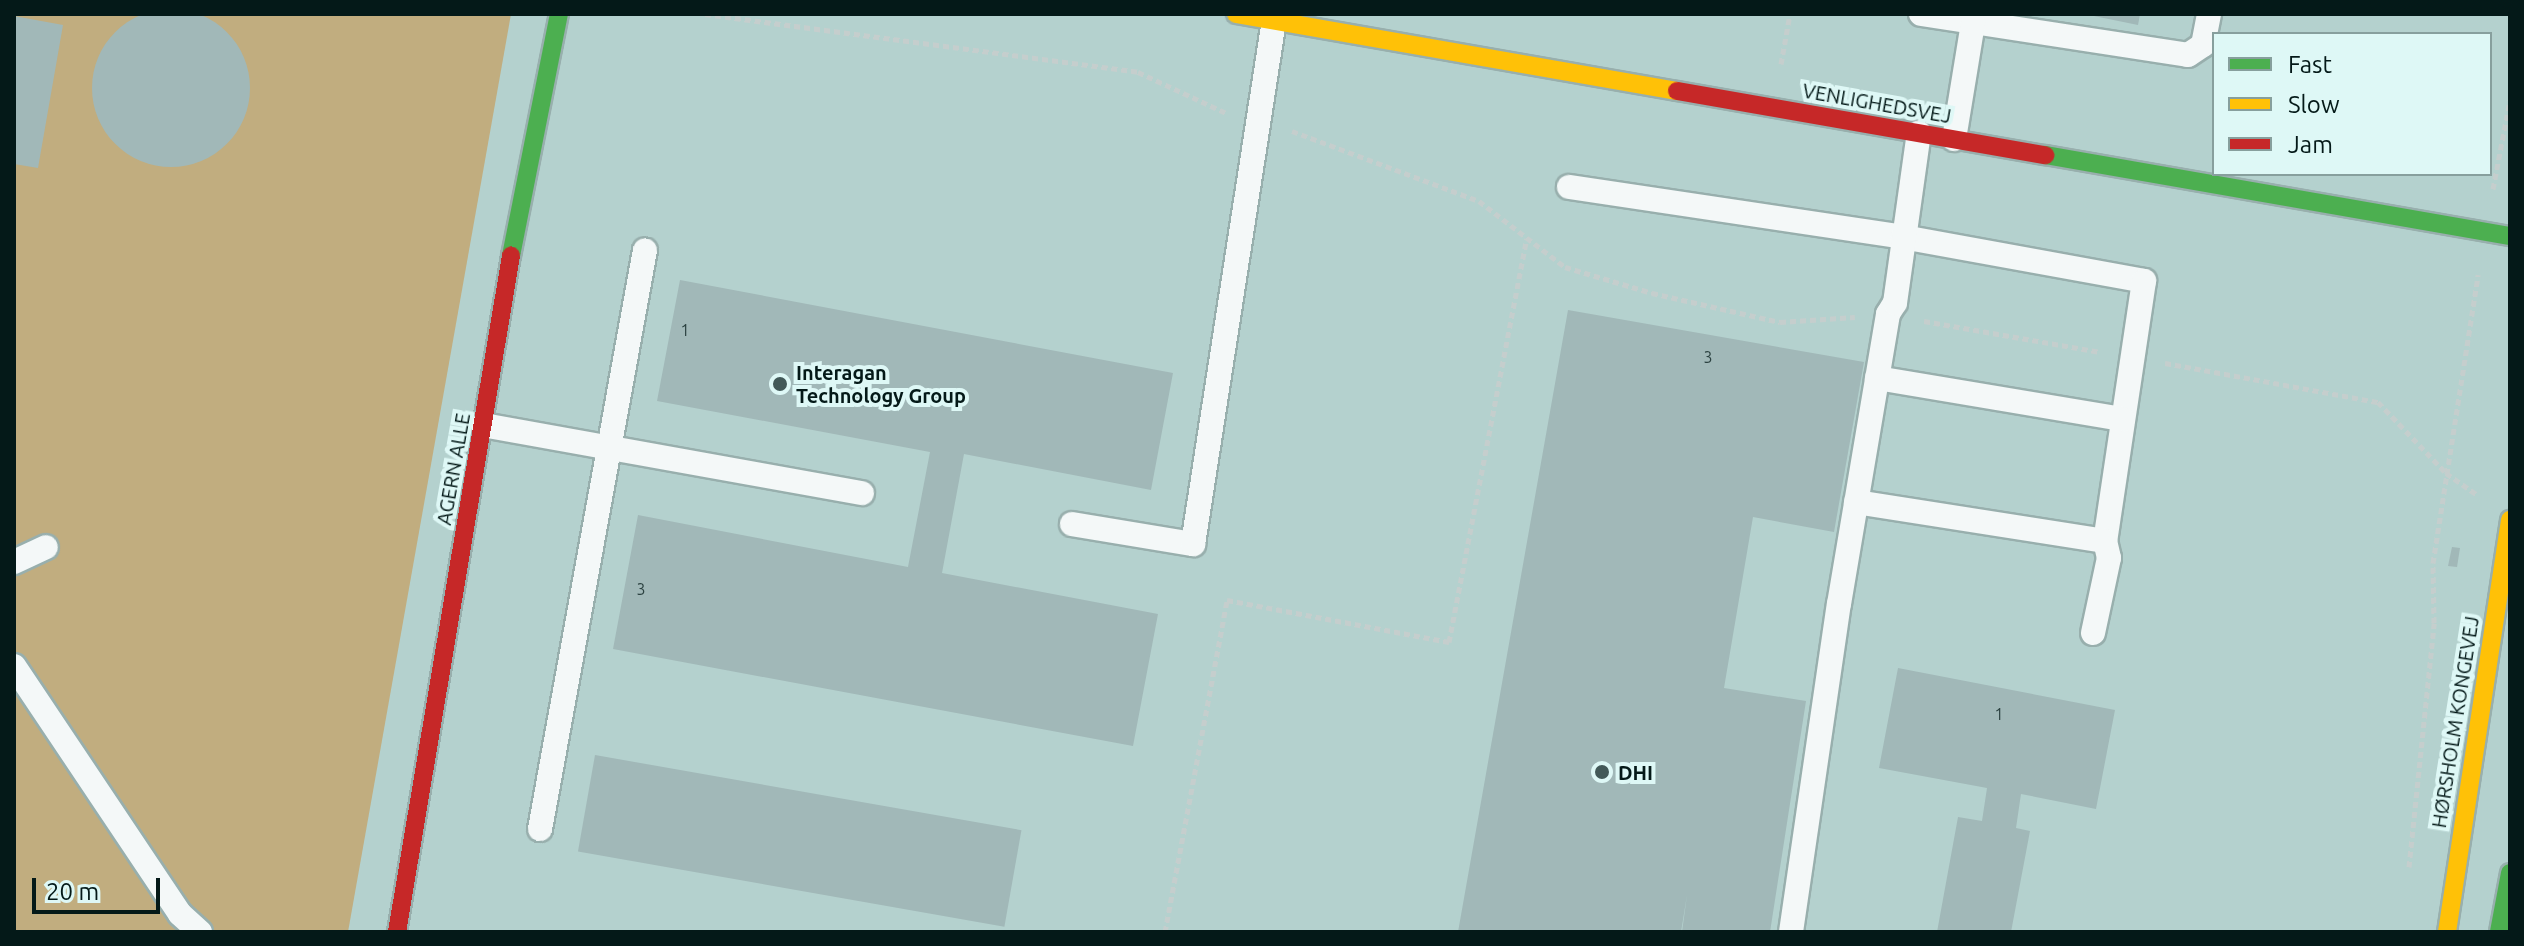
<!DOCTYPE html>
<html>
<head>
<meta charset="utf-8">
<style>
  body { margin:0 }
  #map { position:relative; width:2524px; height:946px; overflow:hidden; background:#b4d1ce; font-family:Ubuntu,sans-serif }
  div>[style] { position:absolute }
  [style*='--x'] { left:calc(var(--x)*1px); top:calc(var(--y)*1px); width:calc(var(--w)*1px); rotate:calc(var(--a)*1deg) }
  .forest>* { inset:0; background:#c1ad7f }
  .building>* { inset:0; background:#a1b8b8; transform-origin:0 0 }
  .round { border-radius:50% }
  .path>* { height:5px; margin-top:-2.5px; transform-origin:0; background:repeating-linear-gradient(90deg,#c5cecd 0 6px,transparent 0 10px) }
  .roads { filter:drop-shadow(2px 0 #98afad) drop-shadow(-2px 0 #98afad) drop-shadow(0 2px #98afad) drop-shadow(0 -2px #98afad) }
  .lane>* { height:24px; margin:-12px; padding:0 12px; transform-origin:12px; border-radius:12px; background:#f4f8f8 }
  .fast>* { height:18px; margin:-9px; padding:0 9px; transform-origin:9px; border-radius:9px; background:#4caf50 }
  .slow>* { height:18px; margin:-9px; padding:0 9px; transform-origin:9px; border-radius:9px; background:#ffc107 }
  .jam>* { height:18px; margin:-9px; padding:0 9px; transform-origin:9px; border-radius:9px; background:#c62828 }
  .dots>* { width:22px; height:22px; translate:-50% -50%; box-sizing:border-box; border:4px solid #def8f6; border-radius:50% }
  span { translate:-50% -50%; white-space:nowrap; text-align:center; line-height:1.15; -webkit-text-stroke:8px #def8f6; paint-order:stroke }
  .number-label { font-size:16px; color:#2c4241 }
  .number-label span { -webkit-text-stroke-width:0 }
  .street-label { font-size:20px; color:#041918 }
  .poi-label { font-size:20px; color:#041918; font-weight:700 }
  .left { translate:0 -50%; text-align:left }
  .frame { position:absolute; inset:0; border:16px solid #041918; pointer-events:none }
  .legend { position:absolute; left:2212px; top:32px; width:280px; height:144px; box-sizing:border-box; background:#def8f6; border:2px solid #879f9d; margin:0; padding:10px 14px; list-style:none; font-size:24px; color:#041918 }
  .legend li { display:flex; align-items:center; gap:16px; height:40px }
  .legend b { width:40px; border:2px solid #879f9d }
  .scale { position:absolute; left:32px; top:878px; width:128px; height:36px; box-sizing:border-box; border:4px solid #041918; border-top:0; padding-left:10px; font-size:24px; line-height:28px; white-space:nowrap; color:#041918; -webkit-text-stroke:6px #def8f6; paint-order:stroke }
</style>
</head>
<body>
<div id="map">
  <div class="forest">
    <div style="clip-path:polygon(14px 14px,511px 14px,348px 932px,14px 932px)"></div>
  </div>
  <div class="building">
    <div class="round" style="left:92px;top:9px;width:158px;height:158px"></div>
    <div style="clip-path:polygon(2084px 14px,2140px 14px,2138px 25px)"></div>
    <div style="clip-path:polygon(14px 16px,63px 25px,38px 168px,14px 164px)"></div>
    <div style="clip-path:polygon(680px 280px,1173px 373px,1151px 490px,964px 454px,942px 573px,1158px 614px,1133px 746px,613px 649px,638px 515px,908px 567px,930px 452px,657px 401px)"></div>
    <div style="clip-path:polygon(1568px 310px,1864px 362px,1834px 532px,1753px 517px,1724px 688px,1806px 701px,1770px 932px,1682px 932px,1687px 895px,1681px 932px,1458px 932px)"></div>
    <div style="clip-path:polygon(2452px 547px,2460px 548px,2457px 567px,2448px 566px)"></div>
    <div style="clip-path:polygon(1898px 668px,2115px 710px,2096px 809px,2021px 794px,2016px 828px,2030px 831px,2011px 932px,1937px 932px,1958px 817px,1982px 821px,1987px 788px,1879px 768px)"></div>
    <div style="left:595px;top:755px;width:433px;height:98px;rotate:10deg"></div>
  </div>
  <div class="path">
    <div style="--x:705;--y:14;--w:437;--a:7.6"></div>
    <div style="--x:1138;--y:72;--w:99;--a:25"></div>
    <div style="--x:1781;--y:64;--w:51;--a:-79.8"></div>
    <div style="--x:1292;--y:131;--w:200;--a:20.5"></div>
    <div style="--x:1479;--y:201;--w:108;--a:37.5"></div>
    <div style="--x:1565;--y:267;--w:91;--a:16.6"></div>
    <div style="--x:1652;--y:293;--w:131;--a:12.8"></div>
    <div style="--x:1780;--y:322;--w:75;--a:-3.8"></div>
    <div style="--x:2493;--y:189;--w:91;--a:-79.2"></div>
    <div style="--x:1924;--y:321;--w:179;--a:10"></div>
    <div style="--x:2165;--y:363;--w:217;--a:10.4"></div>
    <div style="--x:2378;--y:402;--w:98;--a:46.2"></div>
    <div style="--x:2446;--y:473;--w:39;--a:35"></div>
    <div style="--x:2409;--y:867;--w:245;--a:-84.1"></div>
    <div style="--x:2434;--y:623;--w:60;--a:-91"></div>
    <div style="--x:2433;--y:563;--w:292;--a:-81.1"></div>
    <div style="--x:1165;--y:932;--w:338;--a:-79.4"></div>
    <div style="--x:1227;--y:600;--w:226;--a:10.7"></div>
    <div style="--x:1449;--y:642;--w:411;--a:-79.1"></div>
  </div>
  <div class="roads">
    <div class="lane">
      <div style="--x:1921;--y:14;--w:270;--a:8.7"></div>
      <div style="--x:2188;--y:55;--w:18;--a:-34"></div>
      <div style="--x:2203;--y:45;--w:32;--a:-79"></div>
      <div style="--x:1954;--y:139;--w:118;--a:-80.7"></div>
      <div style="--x:1569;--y:187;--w:338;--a:8.5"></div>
      <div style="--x:1903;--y:237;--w:245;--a:10.3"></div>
      <div style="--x:2144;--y:281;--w:263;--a:98.5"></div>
      <div style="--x:2105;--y:541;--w:252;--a:-171.1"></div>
      <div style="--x:1877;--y:378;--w:249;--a:9.5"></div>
      <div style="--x:483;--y:425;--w:385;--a:10.2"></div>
      <div style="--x:1072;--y:524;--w:123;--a:9.4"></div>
      <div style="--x:1193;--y:544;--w:536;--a:-81.21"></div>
      <div style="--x:14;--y:562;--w:35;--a:-25"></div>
      <div style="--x:2093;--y:633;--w:77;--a:-78"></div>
      <div style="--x:2109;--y:558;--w:17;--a:-103"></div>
      <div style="--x:14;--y:666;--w:298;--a:56.2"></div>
      <div style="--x:180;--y:914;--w:27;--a:42"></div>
      <div style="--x:540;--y:829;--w:588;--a:-79.72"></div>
      <div style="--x:1791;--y:932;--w:331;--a:-81.7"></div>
      <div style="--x:1839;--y:604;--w:294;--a:-80.4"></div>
      <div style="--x:1888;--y:314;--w:13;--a:-58"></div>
      <div style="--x:1895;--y:303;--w:172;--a:-82"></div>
    </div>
    <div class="fast">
      <div style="--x:2045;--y:155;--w:472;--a:9.9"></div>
      <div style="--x:511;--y:256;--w:247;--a:-78.8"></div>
      <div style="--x:2499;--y:932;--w:60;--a:-79.4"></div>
    </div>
    <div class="slow">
      <div style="--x:1236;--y:14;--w:448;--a:9.9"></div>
      <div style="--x:2447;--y:932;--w:417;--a:-81.3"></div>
    </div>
    <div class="jam">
      <div style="--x:1677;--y:91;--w:374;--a:9.9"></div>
      <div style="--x:397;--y:932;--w:686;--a:-80.43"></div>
    </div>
  </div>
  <div class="dots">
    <div style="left:780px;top:384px;background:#425958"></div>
    <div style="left:1602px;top:772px;background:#425958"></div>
  </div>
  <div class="number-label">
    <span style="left:685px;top:330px">1</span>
    <span style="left:1708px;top:357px">3</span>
    <span style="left:641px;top:589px">3</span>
    <span style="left:1999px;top:714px">1</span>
  </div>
  <div class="street-label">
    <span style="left:1877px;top:103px;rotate:10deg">VENLIGHEDSVEJ</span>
    <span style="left:453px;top:469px;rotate:-80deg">AGERN ALLE</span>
    <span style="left:2455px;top:722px;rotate:-81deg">HØRSHOLM KONGEVEJ</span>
  </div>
  <div class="poi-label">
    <span class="left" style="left:796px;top:384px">Interagan<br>Technology Group</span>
    <span class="left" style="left:1618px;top:772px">DHI</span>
  </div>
  <div class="frame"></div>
  <ul class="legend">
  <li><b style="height:10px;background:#4caf50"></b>Fast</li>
  <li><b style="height:10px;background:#ffc107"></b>Slow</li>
  <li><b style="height:10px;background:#c62828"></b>Jam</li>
  </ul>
  <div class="scale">20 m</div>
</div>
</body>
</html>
